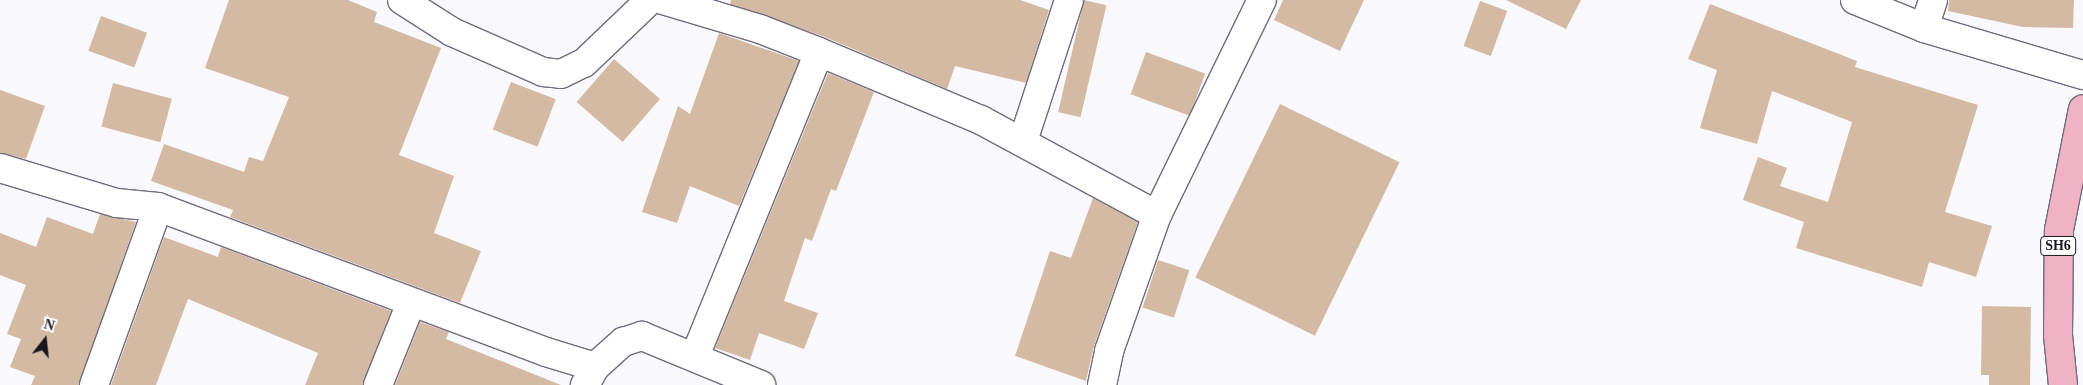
<!DOCTYPE html>
<html>
<head>
<meta charset="utf-8">
<style>
  body { margin:0 }
  #map { position:relative; width:2083px; height:385px; overflow:hidden; background:#f9f8fc; font-family:Georgia,serif }
  div>[style] { position:absolute }
  [style*='--x'] { left:calc(var(--x)*1px); top:calc(var(--y)*1px); width:calc(var(--w)*1px); rotate:calc(var(--a)*1deg) }
  .building>* { inset:0; background:#d5baa3; transform-origin:0 0 }
  .roads { filter:drop-shadow(1px 0 #716b7e) drop-shadow(-1px 0 #716b7e) drop-shadow(0 1px #716b7e) drop-shadow(0 -1px #716b7e) }
  .minor>* { height:28px; margin:-14px; padding:0 14px; transform-origin:14px; border-radius:14px; background:#fff }
  .major>* { height:28px; margin:-14px; padding:0 14px; transform-origin:14px; border-radius:14px; background:#efb3c4 }
  span { translate:-50% -50%; white-space:nowrap; text-align:center; line-height:1.15; -webkit-text-stroke:4.5px #fff; paint-order:stroke }
  .shield-label span { padding:1px 4px; background:#fff; border:1px solid; border-radius:4px; -webkit-text-stroke-width:0 }
  .shield-label { font-size:14px; color:#19171e; font-weight:700 }
  .north { position:absolute; left:20px; top:315px; width:50px; height:50px; -webkit-text-stroke:4px #fff; paint-order:stroke; rotate:16deg; font-size:14px; font-weight:700; line-height:20px; text-align:center; color:#19171e }
  .north::after { content:''; display:block; margin:auto; width:18px; height:22px; background:#19171e; clip-path:polygon(50% 0,100% 100%,50% 72%,0 100%) }
</style>
</head>
<body>
<div id="map">
  <div class="building">
    <div style="clip-path:polygon(229px 0,348px 0,377px 12px,374px 22px,441px 48px,399px 155px,454px 176px,434px 233px,481px 251px,460px 303px,230px 217px,233px 210px,151px 181px,164px 144px,244px 172px,249px 157px,263px 161px,289px 97px,205px 68px)"></div>
    <div style="clip-path:polygon(731px 0,1020px 0,1049px 10px,1026px 83px,955px 66px,947px 89px,825px 37px,730px 4px)"></div>
    <div style="left:1084px;top:0;width:23px;height:115px;rotate:13deg"></div>
    <div style="clip-path:polygon(1283px 0,1364px 0,1340px 51px,1274px 20px)"></div>
    <div style="clip-path:polygon(1506px 0,1581px 0,1566px 29px)"></div>
    <div style="clip-path:polygon(1949px 0,2074px 0,2073px 28px,2023px 27px,1948px 11px)"></div>
    <div style="left:1480px;top:1px;width:29px;height:48px;rotate:20deg"></div>
    <div style="clip-path:polygon(1710px 4px,1857px 61px,1855px 67px,1978px 105px,1945px 212px,1992px 226px,1976px 277px,1929px 262px,1922px 287px,1796px 248px,1804px 222px,1743px 200px,1758px 157px,1787px 168px,1780px 186px,1828px 202px,1852px 122px,1772px 91px,1757px 144px,1700px 128px,1717px 70px,1688px 59px)"></div>
    <div style="left:101px;top:16px;width:49px;height:37px;rotate:20deg"></div>
    <div style="clip-path:polygon(719px 33px,799px 61px,739px 206px,690px 186px,677px 223px,642px 212px,678px 106px,690px 114px)"></div>
    <div style="left:1146px;top:52px;width:63px;height:45px;rotate:20deg"></div>
    <div style="left:614px;top:59px;width:61px;height:57px;rotate:41deg"></div>
    <div style="clip-path:polygon(828px 73px,874px 92px,836px 191px,831px 189px,812px 241px,805px 238px,784px 301px,818px 313px,804px 349px,759px 333px,750px 360px,715px 348px)"></div>
    <div style="left:511px;top:82px;width:48px;height:51px;rotate:21deg"></div>
    <div style="left:113px;top:83px;width:61px;height:45px;rotate:15deg"></div>
    <div style="clip-path:polygon(0 90px,45px 106px,26px 159px,0 153px)"></div>
    <div style="left:1280px;top:104px;width:133px;height:193px;rotate:26deg"></div>
    <div style="clip-path:polygon(1093px 198px,1138px 222px,1094px 346px,1086px 381px,1015px 356px,1050px 251px,1071px 258px)"></div>
    <div style="clip-path:polygon(100px 214px,136px 222px,79px 385px,31px 385px,35px 376px,10px 367px,21px 339px,7px 334px,26px 285px,0 275px,0 233px,36px 247px,47px 217px,93px 234px)"></div>
    <div style="clip-path:polygon(164px 237px,218px 257px,221px 247px,391px 311px,363px 385px,305px 385px,318px 353px,188px 299px,156px 385px,111px 385px)"></div>
    <div style="left:1158px;top:260px;width:33px;height:50px;rotate:18deg"></div>
    <div style="clip-path:polygon(1982px 306px,2031px 307px,2030px 385px,1989px 385px,1989px 375px,1981px 375px)"></div>
    <div style="clip-path:polygon(420px 322px,449px 332px,446px 339px,561px 385px,395px 385px)"></div>
  </div>
  <div class="roads">
    <div class="minor">
      <div style="--x:402;--y:0;--w:59;--a:32.6"></div>
      <div style="--x:452;--y:32;--w:99;--a:23.7"></div>
      <div style="--x:543;--y:72;--w:18;--a:6"></div>
      <div style="--x:561;--y:74;--w:25;--a:-26"></div>
      <div style="--x:584;--y:63;--w:91;--a:-43.7"></div>
      <div style="--x:663;--y:0;--w:101;--a:16.6"></div>
      <div style="--x:760;--y:29;--w:63;--a:21.3"></div>
      <div style="--x:819;--y:52;--w:176;--a:22.8"></div>
      <div style="--x:981;--y:120;--w:200;--a:28.4"></div>
      <div style="--x:1855;--y:0;--w:74;--a:22.1"></div>
      <div style="--x:1924;--y:28;--w:166;--a:16.5"></div>
      <div style="--x:1924;--y:28;--w:29;--a:-72"></div>
      <div style="--x:1023;--y:141;--w:148;--a:-71.9"></div>
      <div style="--x:0;--y:168;--w:122;--a:16.7"></div>
      <div style="--x:117;--y:203;--w:41;--a:5.6"></div>
      <div style="--x:158;--y:207;--w:414;--a:20.5"></div>
      <div style="--x:546;--y:352;--w:51;--a:17"></div>
      <div style="--x:595;--y:367;--w:21;--a:119"></div>
      <div style="--x:695;--y:356;--w:328;--a:-67.8"></div>
      <div style="--x:595;--y:367;--w:38;--a:-42"></div>
      <div style="--x:623;--y:342;--w:20;--a:-18"></div>
      <div style="--x:642;--y:336;--w:129;--a:22.4"></div>
      <div style="--x:94;--y:385;--w:189;--a:-70.2"></div>
      <div style="--x:378;--y:385;--w:88;--a:-68.1"></div>
      <div style="--x:1102;--y:385;--w:35;--a:-78"></div>
      <div style="--x:1109;--y:351;--w:144;--a:-70.6"></div>
      <div style="--x:1157;--y:215;--w:239;--a:-64"></div>
    </div>
    <div class="major">
      <div style="--x:2063;--y:385;--w:50;--a:-95.7"></div>
      <div style="--x:2058;--y:335;--w:105;--a:-89.5"></div>
      <div style="--x:2059;--y:230;--w:123;--a:-78.8"></div>
    </div>
  </div>
  <div class="shield-label">
    <span style="left:2058px;top:246px">SH6</span>
  </div>
  <div class="north">N</div>
</div>
</body>
</html>
